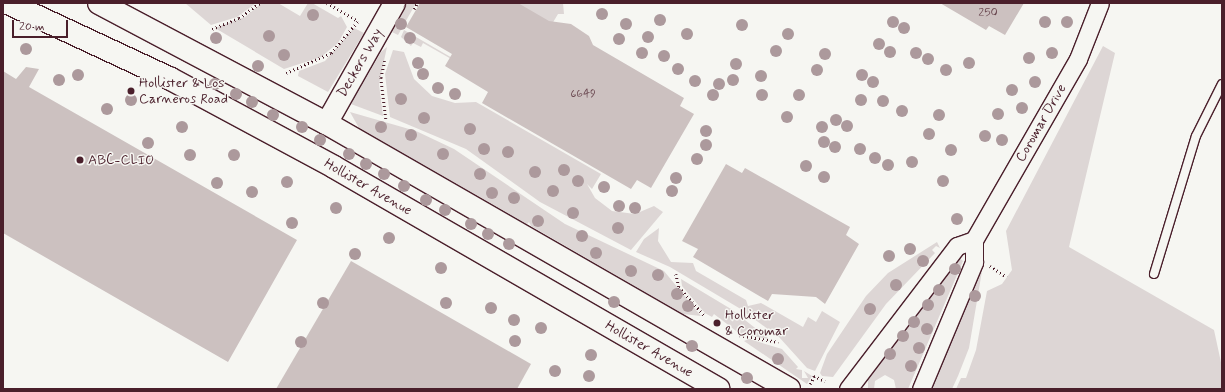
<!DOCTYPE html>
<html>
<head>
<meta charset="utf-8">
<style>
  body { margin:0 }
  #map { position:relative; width:1225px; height:392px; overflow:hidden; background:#f6f6f2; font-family:Mynerve,sans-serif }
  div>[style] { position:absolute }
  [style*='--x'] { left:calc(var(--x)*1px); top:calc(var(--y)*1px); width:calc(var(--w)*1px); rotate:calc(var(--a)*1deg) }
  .green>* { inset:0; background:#ddd6d5 }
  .building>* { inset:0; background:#ccc1c0 }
  .path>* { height:2.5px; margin-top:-1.25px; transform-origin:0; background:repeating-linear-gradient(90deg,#4a1f2b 0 1px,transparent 0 4px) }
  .roads { filter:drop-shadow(1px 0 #4a1f2b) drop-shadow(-1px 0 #4a1f2b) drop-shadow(0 1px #4a1f2b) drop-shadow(0 -1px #4a1f2b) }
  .service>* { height:8px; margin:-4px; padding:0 4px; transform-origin:4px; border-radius:4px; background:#f6f6f2 }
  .minor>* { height:17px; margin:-8.5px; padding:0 8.5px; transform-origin:8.5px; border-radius:8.5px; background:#f6f6f2 }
  .tertiary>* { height:21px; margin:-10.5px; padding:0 10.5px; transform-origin:10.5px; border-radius:10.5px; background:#f6f6f2 }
  .secondary>* { height:22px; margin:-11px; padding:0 11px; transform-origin:11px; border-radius:11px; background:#f6f6f2 }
  .trees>* { width:12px; height:12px; margin:-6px; border-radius:50%; background:#ac999c }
  .dots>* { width:11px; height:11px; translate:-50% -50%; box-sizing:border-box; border:2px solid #f6f6f2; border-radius:50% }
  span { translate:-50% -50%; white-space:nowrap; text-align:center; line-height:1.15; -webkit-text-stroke:3px #f6f6f2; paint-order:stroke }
  .number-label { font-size:12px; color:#6a4850 }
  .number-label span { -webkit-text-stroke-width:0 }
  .street-label { font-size:14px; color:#4a1f2b }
  .poi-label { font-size:14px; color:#4a1f2b }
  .left { translate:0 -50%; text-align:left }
  .frame { position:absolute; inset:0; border:4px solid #4a1f2b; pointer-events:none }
  .scale { position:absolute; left:12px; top:20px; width:56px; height:18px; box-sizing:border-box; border:2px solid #4a1f2b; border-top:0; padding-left:5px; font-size:12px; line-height:14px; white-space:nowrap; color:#4a1f2b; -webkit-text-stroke:3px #f6f6f2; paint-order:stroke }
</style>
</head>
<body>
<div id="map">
  <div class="green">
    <div style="clip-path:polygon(185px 3px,256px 3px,237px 17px,211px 25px)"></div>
    <div style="clip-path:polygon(262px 3px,278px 3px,300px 16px,308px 3px,312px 3px,338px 18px,341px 16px,347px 27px,338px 43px,321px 57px,284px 69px,215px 28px,245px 17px)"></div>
    <div style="clip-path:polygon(408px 3px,416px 3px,398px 35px,392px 32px)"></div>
    <div style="clip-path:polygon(516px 3px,563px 3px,564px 14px,558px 14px,552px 24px)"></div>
    <div style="clip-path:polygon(354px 28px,364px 33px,328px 92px,298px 76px,299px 71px,325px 61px)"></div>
    <div style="clip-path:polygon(404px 30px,454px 59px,453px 60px,423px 43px,421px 47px,413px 43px,411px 46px,401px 37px)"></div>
    <div style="clip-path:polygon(1103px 46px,1115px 53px,1069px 247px,1214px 330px,1222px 367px,1222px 389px,956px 389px,961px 378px,966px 378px,976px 350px,987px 291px,1002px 284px,1012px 270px,1006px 231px)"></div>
    <div style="clip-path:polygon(387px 47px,379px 84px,383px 116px,351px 104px,381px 52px)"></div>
    <div style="clip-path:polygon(393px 50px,404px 52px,414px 79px,432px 96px,455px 103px,476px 102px,601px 174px,592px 189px,587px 184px,595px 198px,612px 211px,635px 214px,654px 206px,663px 212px,631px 250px,540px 202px,466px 149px,390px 117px,385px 74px)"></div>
    <div style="clip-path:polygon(350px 112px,416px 131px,454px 149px,565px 224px,664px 271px,701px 316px,683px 314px,531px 226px,529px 222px,527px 224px,359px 128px)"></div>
    <div style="clip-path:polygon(659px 228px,658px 241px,671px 262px,693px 263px,696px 271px,746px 300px,748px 306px,761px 303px,803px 327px,808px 317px,816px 322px,822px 311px,840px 322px,815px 371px,807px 368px,779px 337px,739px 308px,670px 267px,636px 252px,644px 239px)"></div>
    <div style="clip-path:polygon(937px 242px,940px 248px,936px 246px,932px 250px,935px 253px,886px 304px,833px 377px,822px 376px,820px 373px,827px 354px,866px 296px,888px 273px)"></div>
    <div style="clip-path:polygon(957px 256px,963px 261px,908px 389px,896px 389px,894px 380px,885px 375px,875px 381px,874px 389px,868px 389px,868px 375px)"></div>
    <div style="clip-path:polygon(982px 271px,969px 348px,958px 376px,952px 389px,927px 389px,975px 279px,977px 280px)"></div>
    <div style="clip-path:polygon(681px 279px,731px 309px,769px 339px,740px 334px,714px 314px,712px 317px,705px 313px,682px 286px)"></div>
    <div style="clip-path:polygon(749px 339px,782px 349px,798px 367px,796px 369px,802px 370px,802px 378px,808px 378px,804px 371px,812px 376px,807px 384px,744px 341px)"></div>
  </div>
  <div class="building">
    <div style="clip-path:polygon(420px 3px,518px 3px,549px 21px,571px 24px,589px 36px,593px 45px,684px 98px,680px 106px,694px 114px,651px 188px,637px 180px,631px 189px,482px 103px,488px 92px,445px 66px,452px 54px,406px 27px)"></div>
    <div style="clip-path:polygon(940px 3px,1024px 3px,1005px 35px,989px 26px,986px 30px)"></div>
    <div style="clip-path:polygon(26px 67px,39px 69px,29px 87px,297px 240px,228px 362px,3px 233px,3px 71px,16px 79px)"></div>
    <div style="clip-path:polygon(726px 164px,742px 173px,745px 168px,850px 227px,846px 235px,859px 244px,825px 304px,816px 297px,772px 294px,768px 301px,693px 257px,698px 249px,682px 241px)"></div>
    <div style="clip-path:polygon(351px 261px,531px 364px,517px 389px,276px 389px)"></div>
  </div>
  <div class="path">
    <div style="--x:327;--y:3;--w:36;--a:30"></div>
    <div style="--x:414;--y:9;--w:7;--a:-63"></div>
    <div style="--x:212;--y:29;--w:29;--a:-22"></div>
    <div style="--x:239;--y:18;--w:26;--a:-36"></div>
    <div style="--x:385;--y:61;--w:17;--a:103"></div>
    <div style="--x:381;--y:78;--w:41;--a:83"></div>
    <div style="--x:286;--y:73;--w:49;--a:-24"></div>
    <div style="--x:331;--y:53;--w:42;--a:-49.8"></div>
    <div style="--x:990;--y:266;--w:20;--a:33"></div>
    <div style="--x:676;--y:274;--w:13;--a:77"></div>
    <div style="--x:679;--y:287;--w:38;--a:48"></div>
    <div style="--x:739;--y:335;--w:40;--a:10"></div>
    <div style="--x:810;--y:384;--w:9;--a:-63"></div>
    <div style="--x:814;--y:376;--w:12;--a:24"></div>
  </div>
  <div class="roads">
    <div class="service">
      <div style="--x:1154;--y:274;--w:144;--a:-73.1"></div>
      <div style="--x:1196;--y:136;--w:58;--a:-63.4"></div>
    </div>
    <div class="minor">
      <div style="--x:848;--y:389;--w:180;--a:-52.7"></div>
      <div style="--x:957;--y:246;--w:18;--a:-19"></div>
      <div style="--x:921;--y:389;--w:138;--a:-67.3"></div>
      <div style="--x:974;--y:262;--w:22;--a:-90"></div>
      <div style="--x:974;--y:240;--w:209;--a:-60.1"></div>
      <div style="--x:1078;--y:59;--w:60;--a:-68.6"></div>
    </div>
    <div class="tertiary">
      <div style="--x:326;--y:123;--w:138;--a:-60.5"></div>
    </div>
    <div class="secondary">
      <div style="--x:8;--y:3;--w:178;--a:25"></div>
      <div style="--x:169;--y:78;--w:187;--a:28.3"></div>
      <div style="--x:334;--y:167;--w:444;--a:30"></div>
      <div style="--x:99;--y:3;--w:257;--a:27.9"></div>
      <div style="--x:326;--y:123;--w:534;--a:29.88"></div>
    </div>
  </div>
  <div class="trees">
    <div style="left:602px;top:14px"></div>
    <div style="left:313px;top:15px"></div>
    <div style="left:660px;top:20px"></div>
    <div style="left:893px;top:22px"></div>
    <div style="left:1045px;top:22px"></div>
    <div style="left:1067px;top:22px"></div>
    <div style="left:401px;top:24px"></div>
    <div style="left:626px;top:24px"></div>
    <div style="left:742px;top:25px"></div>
    <div style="left:904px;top:28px"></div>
    <div style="left:687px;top:34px"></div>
    <div style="left:788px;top:34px"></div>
    <div style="left:269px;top:36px"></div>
    <div style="left:648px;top:37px"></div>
    <div style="left:216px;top:38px"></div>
    <div style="left:410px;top:38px"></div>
    <div style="left:619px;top:39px"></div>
    <div style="left:879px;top:44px"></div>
    <div style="left:26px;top:49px"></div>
    <div style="left:776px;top:51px"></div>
    <div style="left:890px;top:52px"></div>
    <div style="left:642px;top:53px"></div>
    <div style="left:916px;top:53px"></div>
    <div style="left:1052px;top:53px"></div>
    <div style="left:825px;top:54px"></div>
    <div style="left:284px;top:55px"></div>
    <div style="left:664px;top:56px"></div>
    <div style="left:1029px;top:58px"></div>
    <div style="left:928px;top:59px"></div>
    <div style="left:418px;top:63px"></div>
    <div style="left:969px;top:63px"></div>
    <div style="left:736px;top:64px"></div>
    <div style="left:258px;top:66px"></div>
    <div style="left:678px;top:69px"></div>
    <div style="left:817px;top:70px"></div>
    <div style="left:946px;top:70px"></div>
    <div style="left:423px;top:74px"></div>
    <div style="left:78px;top:75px"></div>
    <div style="left:862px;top:75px"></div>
    <div style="left:761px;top:76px"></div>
    <div style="left:59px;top:80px"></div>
    <div style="left:733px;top:80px"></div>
    <div style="left:695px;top:81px"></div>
    <div style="left:873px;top:82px"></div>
    <div style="left:1035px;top:82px"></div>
    <div style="left:215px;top:84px"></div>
    <div style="left:719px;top:84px"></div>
    <div style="left:438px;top:88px"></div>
    <div style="left:1012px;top:90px"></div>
    <div style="left:236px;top:94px"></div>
    <div style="left:455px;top:94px"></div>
    <div style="left:713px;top:95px"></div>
    <div style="left:762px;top:95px"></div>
    <div style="left:799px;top:95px"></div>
    <div style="left:401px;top:99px"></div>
    <div style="left:131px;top:100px"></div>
    <div style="left:861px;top:100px"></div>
    <div style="left:883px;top:101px"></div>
    <div style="left:252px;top:102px"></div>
    <div style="left:1022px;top:108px"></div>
    <div style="left:107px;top:109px"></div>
    <div style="left:902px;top:111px"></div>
    <div style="left:998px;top:114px"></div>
    <div style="left:273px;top:115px"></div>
    <div style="left:939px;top:115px"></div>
    <div style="left:787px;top:117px"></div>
    <div style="left:424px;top:118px"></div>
    <div style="left:836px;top:120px"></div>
    <div style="left:847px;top:126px"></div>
    <div style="left:182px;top:127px"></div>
    <div style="left:302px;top:127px"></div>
    <div style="left:381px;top:127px"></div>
    <div style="left:822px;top:127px"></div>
    <div style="left:470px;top:129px"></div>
    <div style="left:706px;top:131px"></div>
    <div style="left:929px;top:134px"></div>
    <div style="left:411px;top:135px"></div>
    <div style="left:985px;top:136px"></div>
    <div style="left:320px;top:140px"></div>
    <div style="left:1002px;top:140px"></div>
    <div style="left:824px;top:142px"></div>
    <div style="left:148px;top:143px"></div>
    <div style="left:706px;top:145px"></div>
    <div style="left:835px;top:147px"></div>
    <div style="left:484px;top:149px"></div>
    <div style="left:860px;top:149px"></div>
    <div style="left:951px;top:150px"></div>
    <div style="left:508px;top:152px"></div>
    <div style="left:349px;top:154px"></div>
    <div style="left:443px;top:154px"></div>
    <div style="left:190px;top:155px"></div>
    <div style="left:234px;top:155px"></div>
    <div style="left:875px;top:158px"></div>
    <div style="left:697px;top:159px"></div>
    <div style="left:912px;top:162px"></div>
    <div style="left:366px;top:164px"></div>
    <div style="left:888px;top:165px"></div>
    <div style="left:806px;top:166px"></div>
    <div style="left:564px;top:170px"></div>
    <div style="left:535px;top:172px"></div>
    <div style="left:384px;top:174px"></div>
    <div style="left:480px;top:174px"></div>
    <div style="left:824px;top:177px"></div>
    <div style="left:676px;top:178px"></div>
    <div style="left:578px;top:181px"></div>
    <div style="left:943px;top:181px"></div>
    <div style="left:287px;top:182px"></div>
    <div style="left:217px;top:183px"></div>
    <div style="left:404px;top:186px"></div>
    <div style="left:604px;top:187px"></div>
    <div style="left:553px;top:191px"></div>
    <div style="left:672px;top:191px"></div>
    <div style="left:252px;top:192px"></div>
    <div style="left:492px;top:193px"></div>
    <div style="left:514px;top:198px"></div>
    <div style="left:426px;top:200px"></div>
    <div style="left:619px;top:206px"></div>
    <div style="left:336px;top:208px"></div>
    <div style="left:635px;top:208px"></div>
    <div style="left:445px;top:210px"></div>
    <div style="left:573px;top:213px"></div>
    <div style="left:957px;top:219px"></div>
    <div style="left:538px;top:221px"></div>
    <div style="left:292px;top:223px"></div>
    <div style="left:471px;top:224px"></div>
    <div style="left:618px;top:228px"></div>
    <div style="left:488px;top:234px"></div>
    <div style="left:582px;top:236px"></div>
    <div style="left:389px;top:238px"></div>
    <div style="left:509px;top:244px"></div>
    <div style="left:910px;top:249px"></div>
    <div style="left:596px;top:253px"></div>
    <div style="left:355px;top:254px"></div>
    <div style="left:889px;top:256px"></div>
    <div style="left:923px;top:261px"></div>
    <div style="left:441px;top:268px"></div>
    <div style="left:955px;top:269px"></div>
    <div style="left:631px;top:271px"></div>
    <div style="left:658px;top:275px"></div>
    <div style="left:896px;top:285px"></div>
    <div style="left:939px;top:290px"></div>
    <div style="left:677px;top:294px"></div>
    <div style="left:975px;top:296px"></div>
    <div style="left:614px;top:302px"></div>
    <div style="left:323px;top:303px"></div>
    <div style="left:446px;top:303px"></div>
    <div style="left:928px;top:305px"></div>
    <div style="left:688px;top:306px"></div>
    <div style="left:491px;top:308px"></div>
    <div style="left:870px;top:309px"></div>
    <div style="left:514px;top:320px"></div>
    <div style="left:914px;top:322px"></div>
    <div style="left:541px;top:328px"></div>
    <div style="left:927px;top:329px"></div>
    <div style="left:903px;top:336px"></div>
    <div style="left:515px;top:341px"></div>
    <div style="left:301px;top:342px"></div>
    <div style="left:692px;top:346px"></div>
    <div style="left:919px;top:348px"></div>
    <div style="left:890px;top:354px"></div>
    <div style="left:591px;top:355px"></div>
    <div style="left:778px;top:359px"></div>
    <div style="left:911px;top:366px"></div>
    <div style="left:555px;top:371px"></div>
    <div style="left:589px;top:376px"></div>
    <div style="left:747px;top:378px"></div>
  </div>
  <div class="dots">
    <div style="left:131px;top:91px;background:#4a1f2b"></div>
    <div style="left:80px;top:160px;background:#4a1f2b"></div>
    <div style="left:717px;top:323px;background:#4a1f2b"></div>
  </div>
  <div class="number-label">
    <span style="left:988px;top:14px">250</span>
    <span style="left:583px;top:95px">6649</span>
  </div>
  <div class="street-label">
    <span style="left:360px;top:63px;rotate:-60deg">Deckers Way</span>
    <span style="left:1041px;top:123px;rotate:-60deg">Coromar Drive</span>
    <span style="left:368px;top:187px;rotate:30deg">Hollister Avenue</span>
    <span style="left:649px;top:349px;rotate:30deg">Hollister Avenue</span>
  </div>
  <div class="poi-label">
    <span class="left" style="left:139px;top:91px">Hollister &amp; Los<br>Carneros Road</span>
    <span class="left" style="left:88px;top:160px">ABC-CLIO</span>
    <span class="left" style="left:725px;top:323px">Hollister<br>&amp; Coromar</span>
  </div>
  <div class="frame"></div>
  <div class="scale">20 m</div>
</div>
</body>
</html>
